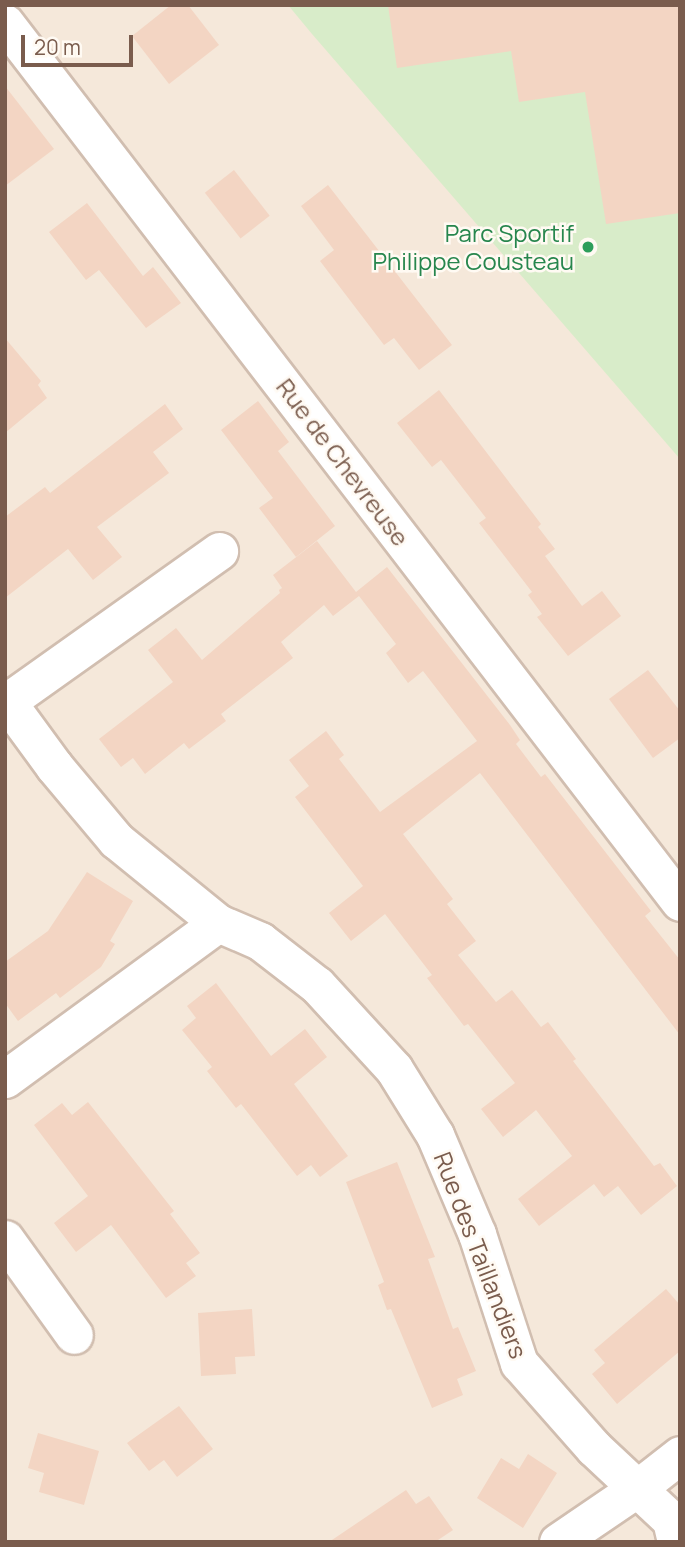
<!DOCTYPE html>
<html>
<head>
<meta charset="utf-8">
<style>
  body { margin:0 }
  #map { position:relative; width:685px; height:1547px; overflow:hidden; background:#fdf6ec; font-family:Manrope,sans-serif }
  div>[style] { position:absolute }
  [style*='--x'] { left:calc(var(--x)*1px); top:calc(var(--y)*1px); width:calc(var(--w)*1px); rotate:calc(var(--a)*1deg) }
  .residential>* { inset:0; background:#f5e8da; transform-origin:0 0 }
  .green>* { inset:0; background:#d8ecc9 }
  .building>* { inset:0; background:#f3d5c3; transform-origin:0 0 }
  .roads { filter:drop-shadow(2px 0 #d1beb0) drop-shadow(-2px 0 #d1beb0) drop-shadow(0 2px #d1beb0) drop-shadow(0 -2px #d1beb0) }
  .minor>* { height:37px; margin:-18.5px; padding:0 18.5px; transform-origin:18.5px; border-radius:18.5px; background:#fff }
  .dots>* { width:19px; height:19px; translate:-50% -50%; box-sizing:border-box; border:4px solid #fffaf3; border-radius:50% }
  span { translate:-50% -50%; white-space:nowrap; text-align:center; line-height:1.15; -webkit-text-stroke:5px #fffaf3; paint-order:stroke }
  .leisure-label { font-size:24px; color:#27864d }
  .right { translate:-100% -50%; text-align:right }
  .street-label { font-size:24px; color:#7a5c4d }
  .frame { position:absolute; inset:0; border:7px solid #7a5c4d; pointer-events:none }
  .scale { position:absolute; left:21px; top:35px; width:112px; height:32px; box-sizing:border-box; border:4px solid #7a5c4d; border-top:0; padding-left:9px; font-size:21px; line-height:24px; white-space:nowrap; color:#7a5c4d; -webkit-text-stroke:5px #fffaf3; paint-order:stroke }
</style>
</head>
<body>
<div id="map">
  <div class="residential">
    <div style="left:5px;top:5px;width:675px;height:1537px"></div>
  </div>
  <div class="green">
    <div style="clip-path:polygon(288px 5px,680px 5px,680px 459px,312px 34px)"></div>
  </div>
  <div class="building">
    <div style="clip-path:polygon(171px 5px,188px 5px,219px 45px,169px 84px,132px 36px)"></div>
    <div style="clip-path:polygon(388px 5px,680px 5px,680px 213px,606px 224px,585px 92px,519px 102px,511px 51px,397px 68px)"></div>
    <div style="clip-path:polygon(5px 86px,54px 149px,5px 186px)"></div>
    <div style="left:234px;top:170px;width:58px;height:37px;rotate:52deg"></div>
    <div style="clip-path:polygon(328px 185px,452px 345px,419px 370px,394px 338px,384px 345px,320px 261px,334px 250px,301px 206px)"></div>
    <div style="clip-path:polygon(87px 203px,143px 276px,153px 267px,181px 303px,146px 328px,99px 270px,86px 280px,49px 232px)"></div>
    <div style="clip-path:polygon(5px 338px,41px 381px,38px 385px,47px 398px,5px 433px)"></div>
    <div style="clip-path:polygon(439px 390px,541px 524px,538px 527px,555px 549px,545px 556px,582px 606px,602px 591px,621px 616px,568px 656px,537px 617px,542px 614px,528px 595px,532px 592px,479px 523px,486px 518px,441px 460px,432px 467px,397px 423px)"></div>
    <div style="clip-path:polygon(258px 401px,289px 442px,278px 451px,335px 526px,296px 557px,259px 508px,273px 498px,221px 430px)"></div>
    <div style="clip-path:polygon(165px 404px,183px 429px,153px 452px,169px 473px,97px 527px,122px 557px,93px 580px,68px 549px,5px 598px,5px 517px,45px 487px,50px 493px)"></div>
    <div style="clip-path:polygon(317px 541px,356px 592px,387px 567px,510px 725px,520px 740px,516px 744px,541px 777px,545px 774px,651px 911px,645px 916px,680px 960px,680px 1035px,480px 773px,403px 834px,453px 899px,447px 904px,476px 941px,458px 955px,496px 1002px,512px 990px,541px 1027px,548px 1022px,576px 1059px,573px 1061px,654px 1166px,660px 1163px,677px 1186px,641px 1215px,618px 1186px,604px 1197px,594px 1184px,539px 1226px,518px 1199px,572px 1156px,536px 1110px,503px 1137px,481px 1109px,515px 1083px,468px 1024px,464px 1026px,427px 978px,432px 975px,385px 914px,351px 941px,329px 913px,363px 886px,295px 797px,309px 786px,289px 760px,326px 731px,344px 755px,339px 759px,380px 812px,477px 741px,423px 671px,408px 683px,386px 653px,396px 644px,359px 596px,333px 616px,324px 605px,281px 642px,293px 658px,221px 714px,226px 721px,189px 749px,184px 743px,145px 774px,133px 758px,121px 767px,99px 739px,173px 682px,148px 650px,176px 628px,202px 660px,280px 593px,279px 590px,282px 588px,273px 575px)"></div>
    <div style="clip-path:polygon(648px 670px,680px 711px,680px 738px,653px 758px,609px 699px)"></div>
    <div style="clip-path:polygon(87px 872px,133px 901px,110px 941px,115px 944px,101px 967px,60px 998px,56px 993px,18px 1021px,5px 1003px,5px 962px,48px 931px)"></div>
    <div style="clip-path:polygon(216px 983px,271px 1056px,305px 1029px,327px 1057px,294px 1084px,348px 1156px,320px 1177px,311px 1165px,297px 1176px,241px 1104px,236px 1108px,207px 1071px,212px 1067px,182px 1030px,196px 1018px,187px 1006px)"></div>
    <div style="clip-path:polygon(88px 1102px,174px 1211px,170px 1214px,200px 1253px,186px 1263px,196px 1276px,166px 1298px,111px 1225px,76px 1252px,54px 1223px,88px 1196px,34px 1125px,62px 1103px,72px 1115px)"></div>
    <div style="clip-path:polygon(397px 1162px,435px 1257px,428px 1259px,453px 1329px,458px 1327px,476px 1371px,457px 1379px,463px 1395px,432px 1408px,391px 1309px,387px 1310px,378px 1285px,384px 1282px,346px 1182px)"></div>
    <div style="clip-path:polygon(666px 1289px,680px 1305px,680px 1351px,617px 1404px,592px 1374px,605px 1363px,594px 1350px)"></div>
    <div style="clip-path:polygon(252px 1309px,255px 1356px,235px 1357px,236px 1374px,201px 1376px,198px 1313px)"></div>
    <div style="clip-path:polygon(179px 1406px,213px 1449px,177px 1477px,164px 1460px,149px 1471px,127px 1443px)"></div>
    <div style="clip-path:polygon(38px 1433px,99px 1451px,84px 1505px,39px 1492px,44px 1473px,28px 1468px)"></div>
    <div style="clip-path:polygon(528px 1454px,557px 1473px,523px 1528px,477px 1498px,501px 1458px,519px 1469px)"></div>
    <div style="clip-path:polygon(406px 1490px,416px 1504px,429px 1496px,453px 1530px,435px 1542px,329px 1542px)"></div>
  </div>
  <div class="roads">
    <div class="minor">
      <div style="--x:5;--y:23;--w:1108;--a:52.48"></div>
      <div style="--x:5;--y:699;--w:83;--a:53.8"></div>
      <div style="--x:54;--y:766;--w:97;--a:50"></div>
      <div style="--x:116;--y:840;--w:132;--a:39.1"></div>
      <div style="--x:218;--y:923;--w:46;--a:23.2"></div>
      <div style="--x:260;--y:941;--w:72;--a:37.7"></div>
      <div style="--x:317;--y:985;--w:114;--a:47.5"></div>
      <div style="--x:394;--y:1069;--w:78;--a:58.2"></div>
      <div style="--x:435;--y:1135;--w:108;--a:67"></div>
      <div style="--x:477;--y:1234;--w:136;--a:72"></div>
      <div style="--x:519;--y:1363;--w:113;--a:48.6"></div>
      <div style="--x:594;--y:1448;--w:105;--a:43.1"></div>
      <div style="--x:671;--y:1520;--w:23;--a:77"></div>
      <div style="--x:8;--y:701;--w:259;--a:-35.4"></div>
      <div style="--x:5;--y:1079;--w:264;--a:-36.2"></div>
      <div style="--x:5;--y:1239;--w:118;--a:54.3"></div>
      <div style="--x:558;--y:1542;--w:98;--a:-34.2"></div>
      <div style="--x:639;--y:1487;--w:52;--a:-38"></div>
    </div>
  </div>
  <div class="dots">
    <div style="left:588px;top:247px;background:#2e9e5b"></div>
  </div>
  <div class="leisure-label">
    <span class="right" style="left:574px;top:247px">Parc Sportif<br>Philippe Cousteau</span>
  </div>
  <div class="street-label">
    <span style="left:343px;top:462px;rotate:53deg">Rue de Chevreuse</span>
    <span style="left:481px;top:1255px;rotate:69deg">Rue des Taillandiers</span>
  </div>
  <div class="frame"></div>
  <div class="scale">20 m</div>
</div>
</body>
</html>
